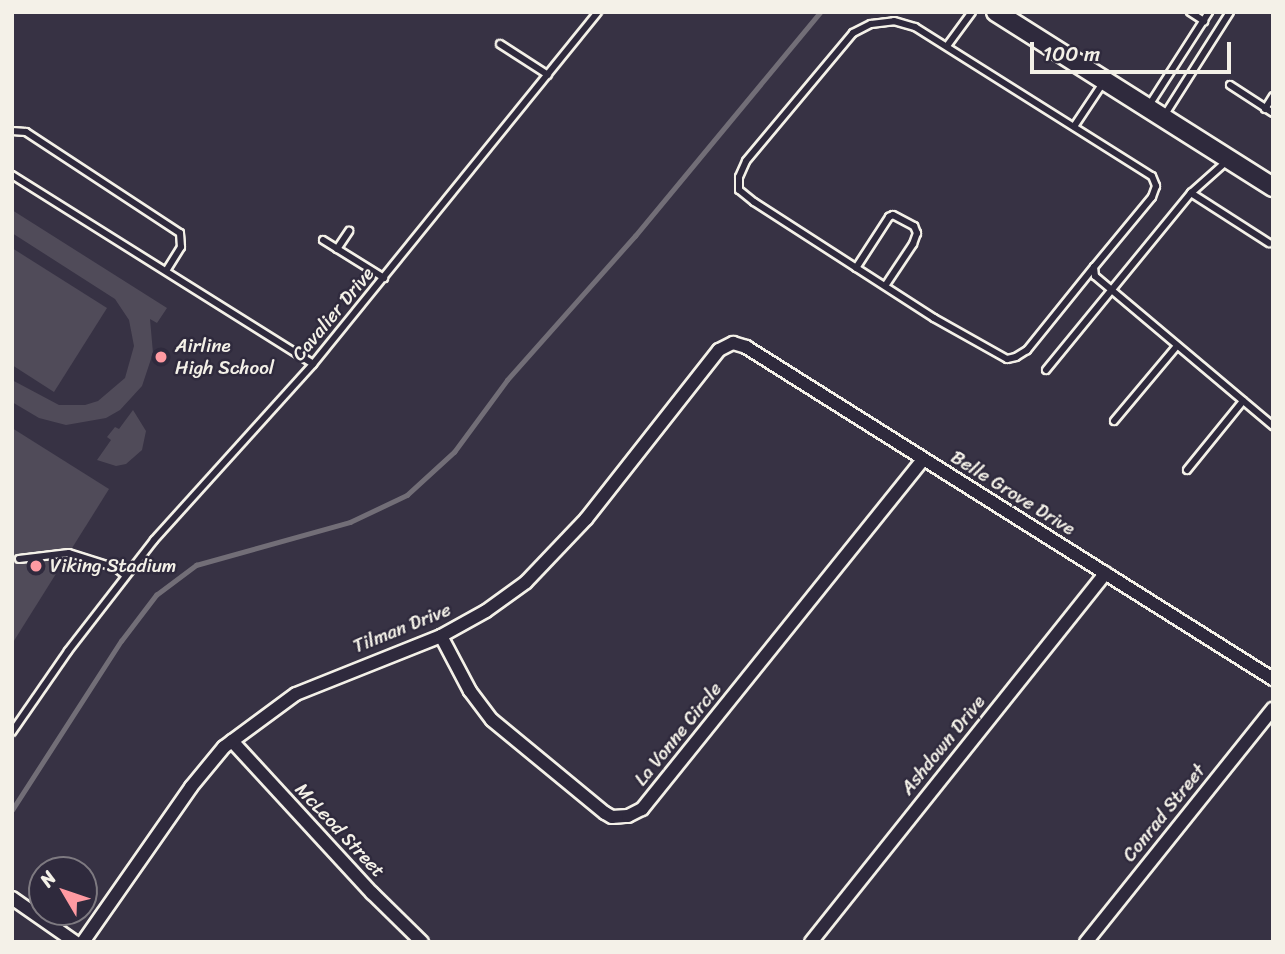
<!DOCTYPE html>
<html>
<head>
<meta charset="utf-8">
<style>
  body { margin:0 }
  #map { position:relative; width:1285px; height:954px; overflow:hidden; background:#373244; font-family:Sriracha,sans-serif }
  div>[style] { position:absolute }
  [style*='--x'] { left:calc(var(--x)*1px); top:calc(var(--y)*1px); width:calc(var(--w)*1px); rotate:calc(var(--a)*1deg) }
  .green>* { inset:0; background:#504b59 }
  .stream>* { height:4.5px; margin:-2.25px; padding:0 2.25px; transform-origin:2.25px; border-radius:2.25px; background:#726e77 }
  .roads { filter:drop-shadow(2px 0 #f4f1e8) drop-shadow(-2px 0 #f4f1e8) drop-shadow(0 2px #f4f1e8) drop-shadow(0 -2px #f4f1e8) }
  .service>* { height:6px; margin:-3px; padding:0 3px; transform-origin:3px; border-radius:3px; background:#2f2a3d }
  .minor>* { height:12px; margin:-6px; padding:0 6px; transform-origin:6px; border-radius:6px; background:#2f2a3d }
  .secondary>* { height:18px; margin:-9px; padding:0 9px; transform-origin:9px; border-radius:9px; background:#2f2a3d }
  .dots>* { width:19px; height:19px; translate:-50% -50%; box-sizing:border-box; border:4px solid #2f2a3d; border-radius:50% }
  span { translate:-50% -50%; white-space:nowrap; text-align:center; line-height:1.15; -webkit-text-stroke:5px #2f2a3d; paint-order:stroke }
  .street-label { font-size:19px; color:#f4f1e8 }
  .poi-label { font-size:19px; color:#f4f1e8 }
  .left { translate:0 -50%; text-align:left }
  .frame { position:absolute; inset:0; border:14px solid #f4f1e8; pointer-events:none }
  .north { position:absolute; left:28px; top:856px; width:70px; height:70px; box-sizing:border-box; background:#2f2a3d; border:2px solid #7e7a81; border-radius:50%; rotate:309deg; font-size:19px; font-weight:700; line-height:28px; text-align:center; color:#f4f1e8 }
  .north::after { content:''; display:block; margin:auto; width:24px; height:32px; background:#ff9aa2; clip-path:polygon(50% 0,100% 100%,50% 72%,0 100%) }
  .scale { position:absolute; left:1030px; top:42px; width:201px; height:32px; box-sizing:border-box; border:4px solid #f4f1e8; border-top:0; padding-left:9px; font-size:21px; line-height:24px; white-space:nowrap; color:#f4f1e8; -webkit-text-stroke:5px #2f2a3d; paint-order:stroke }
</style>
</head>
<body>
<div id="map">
  <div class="green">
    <div style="clip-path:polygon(12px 210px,167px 308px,157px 323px,150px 319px,153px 353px,142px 386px,120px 410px,106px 418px,66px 425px,39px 418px,12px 402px,12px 380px,59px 405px,85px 405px,98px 401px,125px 378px,134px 346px,129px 320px,115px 299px,12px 233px)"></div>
    <div style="clip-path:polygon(12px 248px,107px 308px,54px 392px,12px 365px)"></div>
    <div style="clip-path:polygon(133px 410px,146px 431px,142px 450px,126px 464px,116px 466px,97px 460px,111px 440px,107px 437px,115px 427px,119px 429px)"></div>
    <div style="clip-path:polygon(12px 428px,109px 489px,12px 644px)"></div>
  </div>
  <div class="stream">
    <div style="--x:12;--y:810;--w:201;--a:-57.2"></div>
    <div style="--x:121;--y:641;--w:58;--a:-52.7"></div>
    <div style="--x:156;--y:595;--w:50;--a:-36.9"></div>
    <div style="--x:196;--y:565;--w:160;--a:-15.6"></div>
    <div style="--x:350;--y:522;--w:63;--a:-25.3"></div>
    <div style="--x:407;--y:495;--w:64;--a:-42.5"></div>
    <div style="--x:454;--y:452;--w:89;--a:-53.6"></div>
    <div style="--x:507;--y:380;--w:193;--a:-48.4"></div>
    <div style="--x:635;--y:236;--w:291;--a:-50.4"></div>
  </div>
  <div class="roads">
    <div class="service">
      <div style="--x:1190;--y:12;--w:17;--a:33"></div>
      <div style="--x:500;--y:44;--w:57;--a:32.9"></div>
      <div style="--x:947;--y:46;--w:42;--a:-53.7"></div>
      <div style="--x:1230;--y:85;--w:51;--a:33.1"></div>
      <div style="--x:1148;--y:107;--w:113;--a:-57.3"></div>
      <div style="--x:1265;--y:109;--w:15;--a:-58"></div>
      <div style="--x:1164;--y:116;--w:123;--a:-57.6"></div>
      <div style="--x:1075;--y:125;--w:50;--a:-56.3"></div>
      <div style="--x:12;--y:131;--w:14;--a:4"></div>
      <div style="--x:26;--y:132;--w:184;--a:33.3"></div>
      <div style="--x:180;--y:233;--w:14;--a:86"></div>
      <div style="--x:181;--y:247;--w:28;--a:122"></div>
      <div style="--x:12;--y:175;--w:355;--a:32.1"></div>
      <div style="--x:1191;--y:193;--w:93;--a:32.7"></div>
      <div style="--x:323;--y:240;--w:72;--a:31.9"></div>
      <div style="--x:337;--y:249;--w:22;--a:-56"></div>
      <div style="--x:1094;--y:267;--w:107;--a:128.9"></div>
      <div style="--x:1027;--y:350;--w:13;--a:148"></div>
      <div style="--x:1016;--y:357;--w:9;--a:167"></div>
      <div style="--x:1007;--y:359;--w:84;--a:-150.7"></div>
      <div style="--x:934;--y:318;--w:214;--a:-147.2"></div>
      <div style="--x:754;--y:202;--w:19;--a:-141"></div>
      <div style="--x:739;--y:190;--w:13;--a:-90"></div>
      <div style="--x:739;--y:177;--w:17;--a:-66"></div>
      <div style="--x:746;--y:161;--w:167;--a:-50.1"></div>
      <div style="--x:853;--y:33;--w:20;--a:-27"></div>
      <div style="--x:871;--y:24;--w:23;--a:-7"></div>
      <div style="--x:894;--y:21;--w:22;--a:16"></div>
      <div style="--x:915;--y:27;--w:280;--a:32.2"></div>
      <div style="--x:1152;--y:176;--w:11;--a:68"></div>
      <div style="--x:1156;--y:186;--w:12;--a:110"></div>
      <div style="--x:1152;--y:197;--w:91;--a:129.6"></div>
      <div style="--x:1094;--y:267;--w:9;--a:84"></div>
      <div style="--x:1095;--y:276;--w:233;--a:40.1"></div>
      <div style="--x:856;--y:268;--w:61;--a:-57.1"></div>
      <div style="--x:889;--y:217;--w:4;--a:-27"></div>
      <div style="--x:893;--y:215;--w:24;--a:28"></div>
      <div style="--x:914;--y:226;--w:8;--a:67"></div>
      <div style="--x:917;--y:233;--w:12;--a:110"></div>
      <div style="--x:913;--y:244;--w:50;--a:123.7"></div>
      <div style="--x:1046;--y:370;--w:229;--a:-50.7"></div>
      <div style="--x:1191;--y:193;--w:50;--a:-41.7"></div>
      <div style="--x:1114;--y:421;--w:98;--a:-50"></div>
      <div style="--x:1187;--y:470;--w:89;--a:-50.9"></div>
      <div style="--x:19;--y:559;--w:50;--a:-6.8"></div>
      <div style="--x:69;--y:553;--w:49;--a:17.7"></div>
      <div style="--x:116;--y:568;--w:11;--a:38"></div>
      <div style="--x:12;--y:732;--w:98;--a:-55.3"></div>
      <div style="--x:68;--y:651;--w:140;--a:-52.2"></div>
      <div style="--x:154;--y:540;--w:237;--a:-47.9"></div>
      <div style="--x:313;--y:364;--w:453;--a:-51"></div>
    </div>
    <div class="minor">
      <div style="--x:441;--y:636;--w:62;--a:62.2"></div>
      <div style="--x:470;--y:691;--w:36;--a:53"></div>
      <div style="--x:492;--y:720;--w:146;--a:39.5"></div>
      <div style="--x:605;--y:813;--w:8;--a:30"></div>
      <div style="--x:612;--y:817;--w:16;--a:-4"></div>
      <div style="--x:628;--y:816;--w:16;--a:-27"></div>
      <div style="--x:642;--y:809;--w:448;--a:-51.2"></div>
      <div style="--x:232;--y:741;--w:207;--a:47.4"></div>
      <div style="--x:372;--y:893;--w:70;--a:44.4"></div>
      <div style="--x:12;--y:898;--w:77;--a:34.9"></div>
      <div style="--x:83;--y:942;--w:189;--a:-55.1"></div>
      <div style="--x:191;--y:787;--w:52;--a:-50.5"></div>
      <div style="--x:224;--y:747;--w:89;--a:-36.4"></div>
      <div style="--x:296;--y:694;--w:156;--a:-21.8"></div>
      <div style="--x:441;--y:636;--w:51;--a:-29.1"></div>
      <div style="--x:486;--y:611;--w:49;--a:-35.9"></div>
      <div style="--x:526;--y:582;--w:87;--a:-46.4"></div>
      <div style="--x:586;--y:519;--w:215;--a:-51.8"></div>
      <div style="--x:719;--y:350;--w:16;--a:-27"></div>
      <div style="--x:733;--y:343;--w:14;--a:17"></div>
      <div style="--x:746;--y:347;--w:623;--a:32.21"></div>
      <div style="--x:811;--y:942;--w:472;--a:-51.4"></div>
      <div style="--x:1086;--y:942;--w:299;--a:-51.3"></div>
    </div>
    <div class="secondary">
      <div style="--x:996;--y:12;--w:328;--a:32.3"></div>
    </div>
  </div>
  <div class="dots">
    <div style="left:161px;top:357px;background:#ff9aa2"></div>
    <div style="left:36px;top:566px;background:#ff9aa2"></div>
  </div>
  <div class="street-label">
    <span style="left:333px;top:314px;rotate:-50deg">Cavalier Drive</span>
    <span style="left:1013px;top:493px;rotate:32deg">Belle Grove Drive</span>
    <span style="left:402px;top:628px;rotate:-22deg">Tilman Drive</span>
    <span style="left:678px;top:734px;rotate:-51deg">La Vonne Circle</span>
    <span style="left:943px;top:745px;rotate:-51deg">Ashdown Drive</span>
    <span style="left:1164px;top:813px;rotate:-51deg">Conrad Street</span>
    <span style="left:340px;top:830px;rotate:47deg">McLeod Street</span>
  </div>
  <div class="poi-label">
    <span class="left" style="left:175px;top:357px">Airline<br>High School</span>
    <span class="left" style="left:50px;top:566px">Viking Stadium</span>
  </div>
  <div class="frame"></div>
  <div class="north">N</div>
  <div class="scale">100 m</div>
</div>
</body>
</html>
